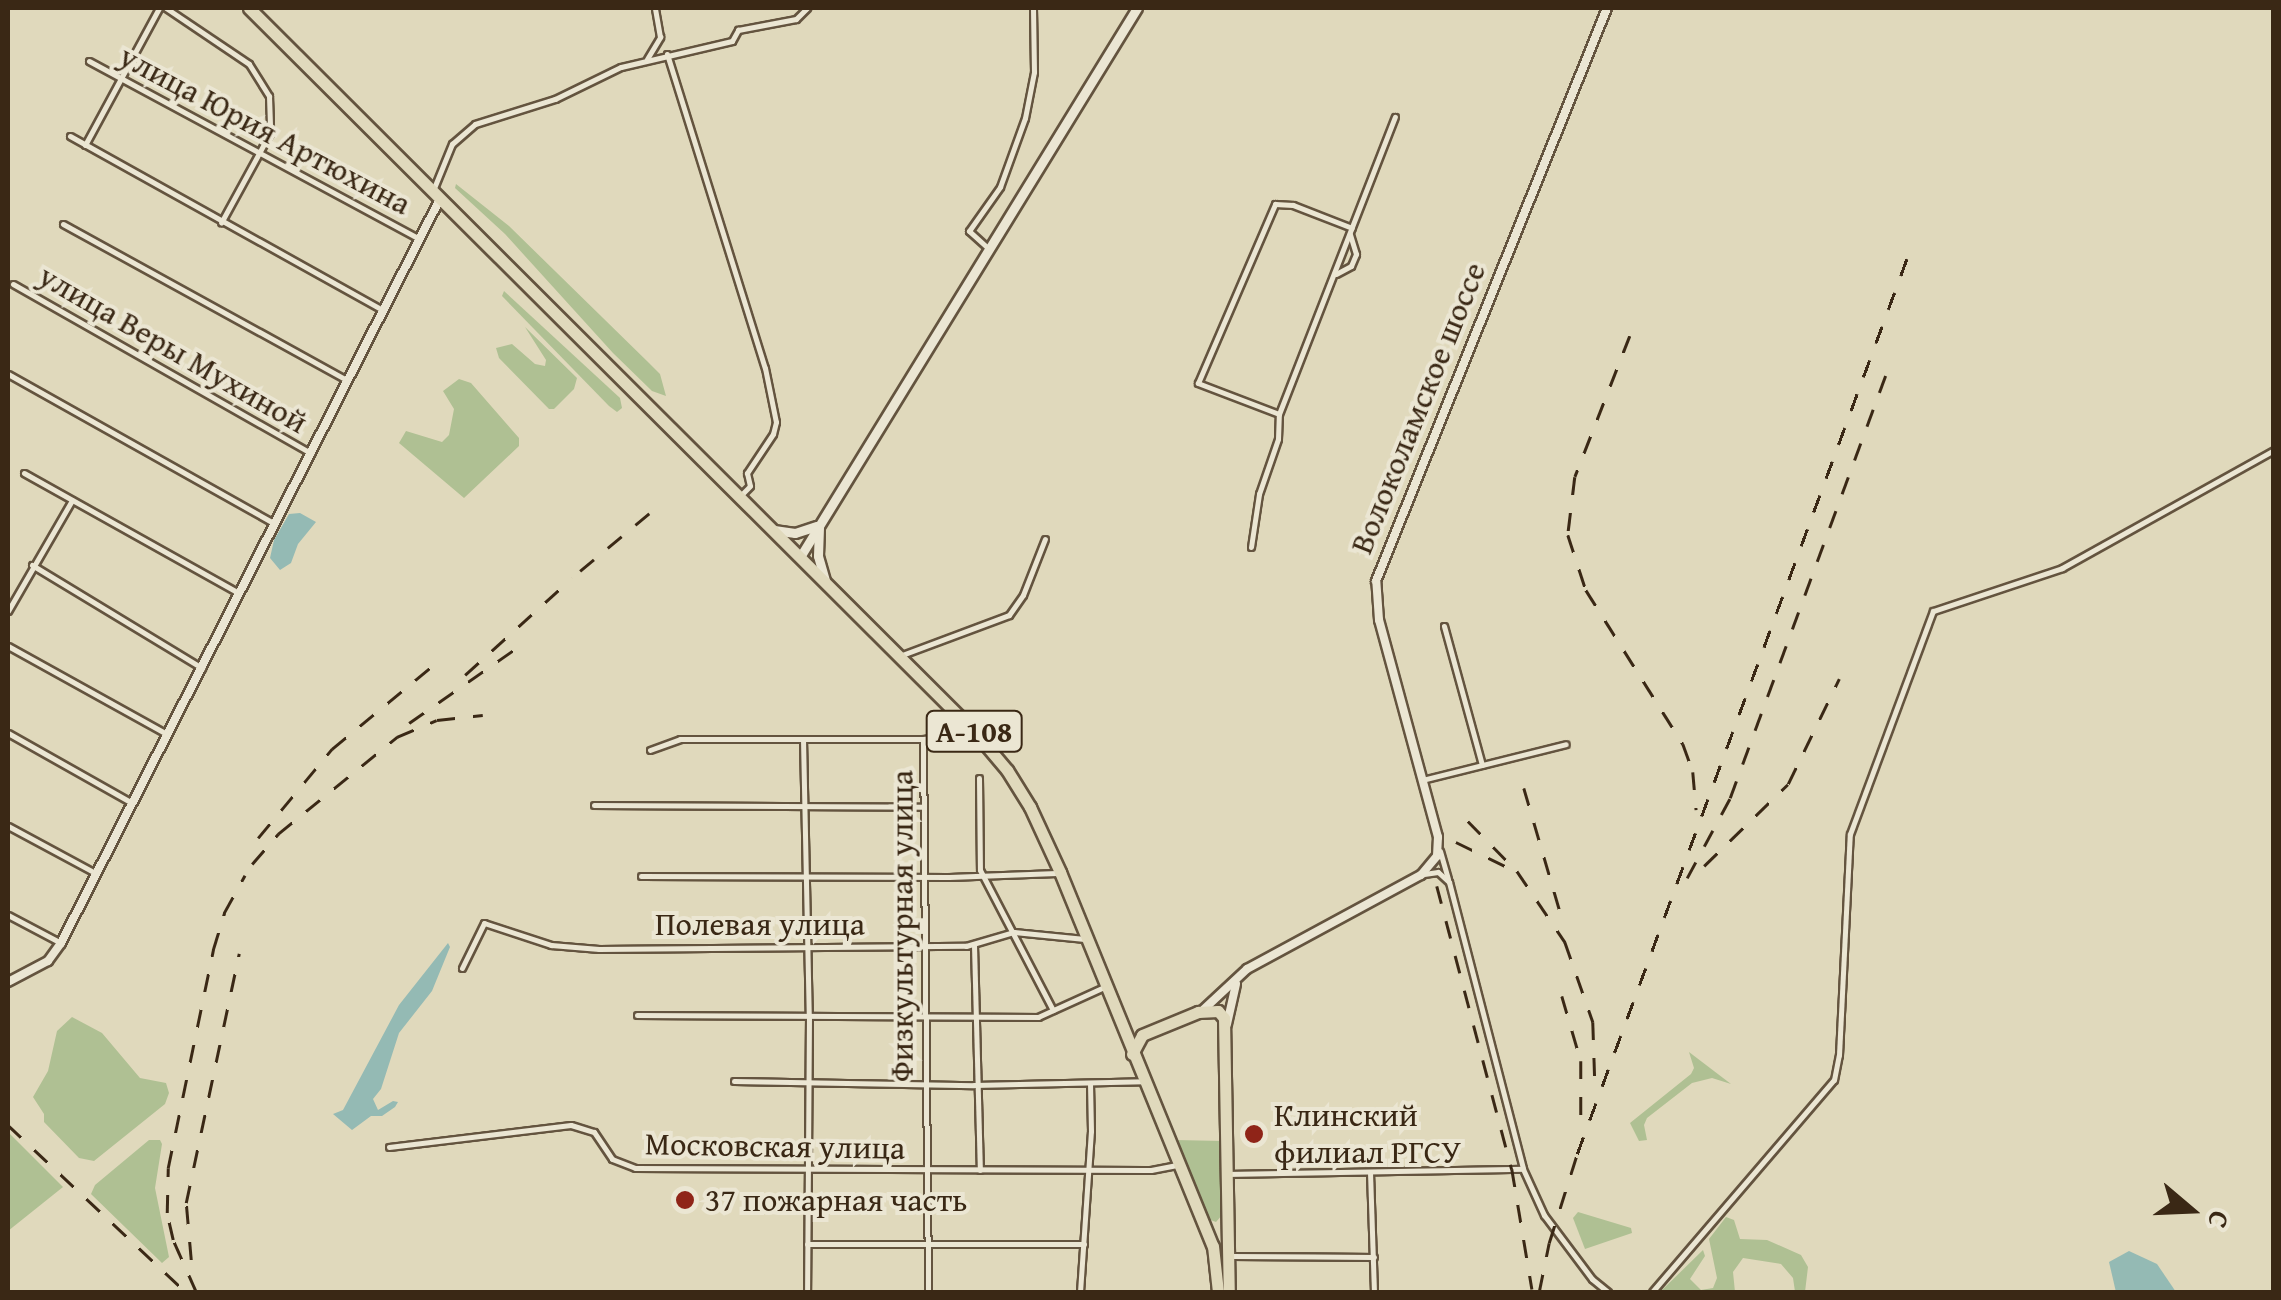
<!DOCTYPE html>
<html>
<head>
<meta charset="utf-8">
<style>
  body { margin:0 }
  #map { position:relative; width:2281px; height:1300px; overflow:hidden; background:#e0d9bc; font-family:"Gentium Book Plus",serif }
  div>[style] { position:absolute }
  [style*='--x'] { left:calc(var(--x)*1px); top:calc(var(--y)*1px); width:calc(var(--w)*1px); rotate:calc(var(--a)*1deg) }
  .green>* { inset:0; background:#afc093 }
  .water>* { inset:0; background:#94bab4 }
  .roads { filter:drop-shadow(2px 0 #64543f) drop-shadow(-2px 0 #64543f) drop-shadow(0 2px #64543f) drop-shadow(0 -2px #64543f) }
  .minor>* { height:5px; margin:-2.5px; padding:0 2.5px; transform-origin:2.5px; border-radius:2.5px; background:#ebe6d3 }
  .tertiary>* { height:8px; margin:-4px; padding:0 4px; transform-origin:4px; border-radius:4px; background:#ebe6d3 }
  .secondary>* { height:9px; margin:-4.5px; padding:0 4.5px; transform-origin:4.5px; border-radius:4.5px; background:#ebe6d3 }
  .trunk>* { height:11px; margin:-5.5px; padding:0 5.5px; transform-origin:5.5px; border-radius:5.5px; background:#e0d9bc }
  .rail>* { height:2.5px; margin-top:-1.25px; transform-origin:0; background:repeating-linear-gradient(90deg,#3a2815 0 18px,transparent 0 36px) }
  .dots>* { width:28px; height:28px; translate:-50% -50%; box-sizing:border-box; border:5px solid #ebe6d3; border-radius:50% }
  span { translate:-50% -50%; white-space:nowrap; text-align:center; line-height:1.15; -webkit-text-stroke:8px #ebe6d3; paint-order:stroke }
  .shield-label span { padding:2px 8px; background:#ebe6d3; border:2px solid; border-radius:8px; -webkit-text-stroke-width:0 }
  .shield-label { font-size:30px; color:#3a2815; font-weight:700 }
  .street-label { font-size:32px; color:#3a2815 }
  .poi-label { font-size:32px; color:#3a2815 }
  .left { translate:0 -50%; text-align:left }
  .frame { position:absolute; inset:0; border:10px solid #3a2815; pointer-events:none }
  .north { position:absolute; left:2141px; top:1160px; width:100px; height:100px; -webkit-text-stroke:8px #ebe6d3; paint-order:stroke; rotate:109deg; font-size:28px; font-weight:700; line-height:40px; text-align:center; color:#3a2815 }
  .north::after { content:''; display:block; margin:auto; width:35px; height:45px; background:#3a2815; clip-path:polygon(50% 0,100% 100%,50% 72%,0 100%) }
</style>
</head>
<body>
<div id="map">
  <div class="green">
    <div style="clip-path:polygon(456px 184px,509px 226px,649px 363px,660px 374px,666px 396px,652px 391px,613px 353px,505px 234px,455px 188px)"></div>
    <div style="clip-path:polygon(504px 291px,620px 398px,622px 408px,617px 412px,609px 406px,502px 296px)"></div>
    <div style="clip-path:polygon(525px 327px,577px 378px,574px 389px,554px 409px,549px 409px,499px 358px,496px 348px,512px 344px,535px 364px,545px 366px,546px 360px)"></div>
    <div style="clip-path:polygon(459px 379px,471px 383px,519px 438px,519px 446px,464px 498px,399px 443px,406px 431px,442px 442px,449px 435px,454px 409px,443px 391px)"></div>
    <div style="clip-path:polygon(72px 1017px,102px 1033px,140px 1078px,166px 1083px,169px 1093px,165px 1104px,94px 1161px,79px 1158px,44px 1122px,44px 1114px,33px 1097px,48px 1071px,57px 1031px)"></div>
    <div style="clip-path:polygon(1689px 1052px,1731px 1084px,1712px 1078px,1692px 1083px,1647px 1118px,1644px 1125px,1647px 1140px,1639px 1141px,1630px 1123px,1691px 1074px,1694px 1068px)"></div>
    <div style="clip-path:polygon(8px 1132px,63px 1187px,8px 1231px,9px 1183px)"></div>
    <div style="clip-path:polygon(149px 1140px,160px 1140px,162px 1144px,155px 1188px,169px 1257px,162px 1263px,91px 1194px,95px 1185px)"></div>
    <div style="clip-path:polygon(1175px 1140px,1223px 1141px,1223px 1214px,1216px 1222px,1208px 1219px)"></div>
    <div style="clip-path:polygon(1578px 1212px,1631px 1228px,1632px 1233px,1585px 1249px,1573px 1218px)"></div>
    <div style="clip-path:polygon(1726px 1217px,1734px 1220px,1740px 1239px,1767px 1240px,1801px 1255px,1808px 1267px,1805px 1292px,1795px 1292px,1793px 1278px,1781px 1264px,1743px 1258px,1733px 1272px,1735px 1292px,1660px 1292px,1703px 1250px,1705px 1256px,1690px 1279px,1701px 1290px,1713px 1288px,1717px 1278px,1709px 1239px)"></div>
  </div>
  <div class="water">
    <div style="clip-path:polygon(300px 513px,316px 522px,298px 544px,291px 563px,280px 570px,270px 558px,274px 540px,289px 514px)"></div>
    <div style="clip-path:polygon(448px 943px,450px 947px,432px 991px,399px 1033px,381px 1089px,373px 1099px,378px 1110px,393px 1101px,398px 1102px,395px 1107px,382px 1116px,371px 1116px,352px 1130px,333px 1114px,343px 1110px,399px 1005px)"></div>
    <div style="clip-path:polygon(2129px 1251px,2157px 1264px,2176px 1292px,2116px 1292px,2109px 1262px)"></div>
  </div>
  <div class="roads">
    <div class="minor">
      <div style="--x:166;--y:8;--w:100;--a:34"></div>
      <div style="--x:249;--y:64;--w:38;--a:58"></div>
      <div style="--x:269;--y:96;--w:37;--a:88"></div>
      <div style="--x:270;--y:133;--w:102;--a:118.6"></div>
      <div style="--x:667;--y:54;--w:329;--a:72.7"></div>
      <div style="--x:765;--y:368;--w:55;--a:78.5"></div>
      <div style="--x:776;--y:422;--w:12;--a:104"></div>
      <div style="--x:773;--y:434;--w:47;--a:123.7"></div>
      <div style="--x:747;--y:473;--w:13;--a:77"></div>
      <div style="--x:750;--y:486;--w:14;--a:135"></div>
      <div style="--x:647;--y:59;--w:26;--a:-59"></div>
      <div style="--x:660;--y:37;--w:29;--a:-100"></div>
      <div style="--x:89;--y:61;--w:376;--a:28.3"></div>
      <div style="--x:70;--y:136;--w:358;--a:29.1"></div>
      <div style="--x:85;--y:145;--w:156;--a:-61.6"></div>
      <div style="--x:434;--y:188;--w:48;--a:-67.8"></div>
      <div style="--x:452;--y:144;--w:30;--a:-41"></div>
      <div style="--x:475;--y:124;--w:84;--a:-17.4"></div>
      <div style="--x:555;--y:99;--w:73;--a:-25.9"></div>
      <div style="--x:621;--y:67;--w:114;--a:-13.2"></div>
      <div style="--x:732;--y:41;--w:13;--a:-61"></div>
      <div style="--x:738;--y:30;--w:59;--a:-10.7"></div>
      <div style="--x:796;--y:19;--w:16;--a:-45"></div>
      <div style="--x:63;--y:224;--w:325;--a:28.8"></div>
      <div style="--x:989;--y:249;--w:27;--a:-138"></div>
      <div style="--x:969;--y:231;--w:54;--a:-54.8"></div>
      <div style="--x:1000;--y:187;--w:73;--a:-70.1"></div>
      <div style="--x:1025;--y:118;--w:47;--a:-78.9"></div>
      <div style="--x:1034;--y:72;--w:64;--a:-90.9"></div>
      <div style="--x:1336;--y:274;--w:17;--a:-28"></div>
      <div style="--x:1351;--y:266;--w:13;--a:-67"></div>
      <div style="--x:1356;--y:254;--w:21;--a:-107"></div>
      <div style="--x:13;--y:284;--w:343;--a:29.6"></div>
      <div style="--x:8;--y:374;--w:306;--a:29.3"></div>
      <div style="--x:1279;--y:414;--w:319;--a:-68.7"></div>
      <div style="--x:24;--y:473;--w:246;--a:29.2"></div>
      <div style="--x:1251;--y:547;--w:54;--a:-81.4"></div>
      <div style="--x:1259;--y:494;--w:58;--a:-70.9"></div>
      <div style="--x:1278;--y:439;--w:25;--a:-88"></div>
      <div style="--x:1279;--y:414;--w:87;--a:-159.1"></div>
      <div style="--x:1198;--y:383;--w:195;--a:-66.7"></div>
      <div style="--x:1275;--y:204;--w:18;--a:3"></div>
      <div style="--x:1293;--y:205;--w:63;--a:21.3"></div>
      <div style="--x:32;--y:565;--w:199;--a:31.2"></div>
      <div style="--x:8;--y:611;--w:128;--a:-60"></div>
      <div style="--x:1444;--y:626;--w:144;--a:74.7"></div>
      <div style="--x:8;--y:646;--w:182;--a:29"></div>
      <div style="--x:902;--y:655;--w:114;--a:-20.5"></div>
      <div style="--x:1009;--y:615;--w:24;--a:-55"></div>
      <div style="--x:1023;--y:595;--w:60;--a:-68.6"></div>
      <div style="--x:8;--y:733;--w:142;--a:29.4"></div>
      <div style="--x:803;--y:739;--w:277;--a:88.8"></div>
      <div style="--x:809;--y:1016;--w:276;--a:90.4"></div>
      <div style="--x:923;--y:739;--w:553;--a:89.48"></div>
      <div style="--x:650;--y:750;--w:32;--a:-20"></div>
      <div style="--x:680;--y:739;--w:243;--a:0"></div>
      <div style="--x:923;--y:739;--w:48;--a:-7.1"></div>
      <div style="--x:979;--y:778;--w:92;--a:89.4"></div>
      <div style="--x:980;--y:870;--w:158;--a:62.5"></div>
      <div style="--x:1422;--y:780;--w:148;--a:-14"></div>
      <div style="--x:594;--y:805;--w:330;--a:0.3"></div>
      <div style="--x:8;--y:826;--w:101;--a:28.3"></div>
      <div style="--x:1440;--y:851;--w:29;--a:74"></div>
      <div style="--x:1424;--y:874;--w:14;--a:-8"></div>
      <div style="--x:1438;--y:872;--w:15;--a:42"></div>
      <div style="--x:1449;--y:882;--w:296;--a:75.5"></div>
      <div style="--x:1523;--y:1169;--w:51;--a:65.5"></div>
      <div style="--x:1544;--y:1215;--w:80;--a:53.1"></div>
      <div style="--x:1592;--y:1279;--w:21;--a:39"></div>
      <div style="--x:641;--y:876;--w:308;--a:0.2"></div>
      <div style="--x:949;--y:877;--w:108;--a:-2.1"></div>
      <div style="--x:8;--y:915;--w:60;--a:27.8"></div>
      <div style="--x:974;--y:945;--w:225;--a:88.5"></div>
      <div style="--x:462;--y:968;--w:50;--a:-63.9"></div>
      <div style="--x:484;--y:923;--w:71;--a:18.2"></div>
      <div style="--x:551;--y:945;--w:48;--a:4.8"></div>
      <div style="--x:599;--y:949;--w:367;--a:-0.5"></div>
      <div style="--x:966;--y:946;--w:50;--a:-16.3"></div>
      <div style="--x:1014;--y:932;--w:71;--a:5.6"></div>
      <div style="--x:637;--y:1015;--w:401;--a:0.3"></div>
      <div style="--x:1038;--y:1017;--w:72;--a:-24.4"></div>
      <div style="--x:734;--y:1081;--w:240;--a:1"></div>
      <div style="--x:974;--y:1085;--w:170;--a:-1.3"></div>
      <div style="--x:389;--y:1147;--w:183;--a:-6.9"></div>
      <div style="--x:571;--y:1125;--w:24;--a:17"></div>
      <div style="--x:594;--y:1132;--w:32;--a:56"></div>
      <div style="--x:612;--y:1159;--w:25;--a:21"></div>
      <div style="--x:635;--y:1168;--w:516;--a:0.22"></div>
      <div style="--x:1151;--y:1170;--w:25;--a:-11"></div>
      <div style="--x:1370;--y:1172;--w:120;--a:88.1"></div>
      <div style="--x:1228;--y:1174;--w:295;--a:-1"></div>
      <div style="--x:807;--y:1244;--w:277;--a:0"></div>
      <div style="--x:1232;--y:1256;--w:142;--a:0.4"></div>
      <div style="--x:1080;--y:1292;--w:161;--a:-86.1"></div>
      <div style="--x:1091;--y:1131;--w:48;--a:-91.2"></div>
      <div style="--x:1652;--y:1292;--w:279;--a:-49.4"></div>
      <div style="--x:1834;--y:1080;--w:25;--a:-79"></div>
      <div style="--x:1839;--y:1055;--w:221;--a:-87.2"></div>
      <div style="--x:1850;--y:834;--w:238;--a:-69.6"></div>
      <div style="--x:1933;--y:611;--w:136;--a:-18.4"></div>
      <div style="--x:2062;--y:568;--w:243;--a:-29.1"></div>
    </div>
    <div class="tertiary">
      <div style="--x:8;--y:982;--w:45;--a:-27.7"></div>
      <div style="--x:48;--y:961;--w:22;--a:-54"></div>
      <div style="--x:61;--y:943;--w:835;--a:-63.01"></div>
      <div style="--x:1203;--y:1010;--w:60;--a:-43"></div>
      <div style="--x:1247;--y:969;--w:198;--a:-28.4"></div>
      <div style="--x:1421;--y:875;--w:25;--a:-50"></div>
      <div style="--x:1437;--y:856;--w:19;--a:-87"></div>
      <div style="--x:1438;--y:837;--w:225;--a:-105.2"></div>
      <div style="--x:1379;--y:620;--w:39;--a:-94"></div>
      <div style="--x:1376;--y:581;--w:618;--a:-68.04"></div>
      <div style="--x:1227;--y:1024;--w:41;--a:-77.3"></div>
    </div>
    <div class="secondary">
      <div style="--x:819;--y:527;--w:29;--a:92"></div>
      <div style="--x:818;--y:556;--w:26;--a:74"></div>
      <div style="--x:774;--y:530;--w:21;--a:8"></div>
      <div style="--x:795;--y:533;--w:23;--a:-18"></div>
      <div style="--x:800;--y:557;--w:644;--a:-58.46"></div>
    </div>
    <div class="trunk">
      <div style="--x:249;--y:8;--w:1024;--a:44.92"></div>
      <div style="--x:974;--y:731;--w:51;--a:49.8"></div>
      <div style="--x:1007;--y:770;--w:44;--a:58.1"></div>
      <div style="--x:1030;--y:807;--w:72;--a:65.2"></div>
      <div style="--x:1060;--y:872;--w:404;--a:67.8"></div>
      <div style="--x:1213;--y:1246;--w:46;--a:83.8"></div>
      <div style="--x:1132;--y:1054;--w:21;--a:-62"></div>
      <div style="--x:1142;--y:1035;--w:61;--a:-22.3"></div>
      <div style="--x:1198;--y:1012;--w:20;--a:-3"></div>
      <div style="--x:1218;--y:1011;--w:9;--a:49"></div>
      <div style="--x:1224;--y:1018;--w:274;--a:89"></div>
    </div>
  </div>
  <div class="rail">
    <div style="--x:1630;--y:336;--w:151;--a:111.3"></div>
    <div style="--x:1575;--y:477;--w:58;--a:96.9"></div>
    <div style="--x:1568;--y:535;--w:58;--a:71.9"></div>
    <div style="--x:1586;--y:590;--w:182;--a:57.8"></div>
    <div style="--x:1683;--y:744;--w:30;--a:70"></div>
    <div style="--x:1693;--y:772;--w:38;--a:85"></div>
    <div style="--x:580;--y:571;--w:102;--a:-39.8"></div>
    <div style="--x:465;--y:675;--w:144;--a:-42.2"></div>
    <div style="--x:409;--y:723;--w:136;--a:-34.9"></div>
    <div style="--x:1524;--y:788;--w:143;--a:73.7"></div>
    <div style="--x:1468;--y:821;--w:70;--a:45.6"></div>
    <div style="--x:1517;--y:871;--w:86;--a:55.9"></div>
    <div style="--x:1565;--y:942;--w:85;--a:70.7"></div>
    <div style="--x:1593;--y:1022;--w:59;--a:88.1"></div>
    <div style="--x:258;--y:838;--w:116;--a:-50.3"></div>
    <div style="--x:332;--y:749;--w:129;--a:-39.6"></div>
    <div style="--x:1456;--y:842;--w:55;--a:26.1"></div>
    <div style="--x:252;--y:864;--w:40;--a:-49"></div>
    <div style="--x:278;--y:834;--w:154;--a:-39.2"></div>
    <div style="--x:397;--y:737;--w:43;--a:-23"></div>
    <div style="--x:437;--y:720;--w:46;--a:-6.2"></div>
    <div style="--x:1704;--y:866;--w:117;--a:-44.3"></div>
    <div style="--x:1788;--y:784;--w:117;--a:-64.1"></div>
    <div style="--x:1687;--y:878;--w:91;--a:-61.7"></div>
    <div style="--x:1730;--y:798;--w:454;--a:-69.8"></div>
    <div style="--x:1437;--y:886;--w:293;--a:75.2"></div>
    <div style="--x:1512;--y:1169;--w:122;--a:80.5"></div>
    <div style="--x:1562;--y:996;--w:68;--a:73.7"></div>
    <div style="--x:1581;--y:1061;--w:61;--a:90"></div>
    <div style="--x:8;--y:1125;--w:244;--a:43.2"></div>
    <div style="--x:191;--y:1260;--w:57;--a:-95"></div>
    <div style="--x:186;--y:1203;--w:255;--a:-78"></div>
    <div style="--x:196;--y:1292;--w:57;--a:-113.9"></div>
    <div style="--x:173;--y:1240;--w:28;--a:-103"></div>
    <div style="--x:167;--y:1213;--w:45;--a:-88.7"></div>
    <div style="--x:168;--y:1168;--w:223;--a:-78.3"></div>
    <div style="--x:213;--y:950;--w:39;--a:-73"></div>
    <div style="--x:224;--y:913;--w:43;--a:-61.1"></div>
    <div style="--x:1539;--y:1292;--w:50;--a:-78.5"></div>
    <div style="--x:1549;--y:1243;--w:93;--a:-72.5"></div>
    <div style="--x:1577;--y:1154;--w:972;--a:-69.78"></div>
  </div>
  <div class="dots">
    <div style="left:1254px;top:1134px;background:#8f2418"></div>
    <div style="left:685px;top:1200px;background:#8f2418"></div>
  </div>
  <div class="shield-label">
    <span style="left:974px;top:731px">А-108</span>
  </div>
  <div class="street-label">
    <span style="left:265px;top:130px;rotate:28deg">улица Юрия Артюхина</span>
    <span style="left:173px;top:349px;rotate:30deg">улица Веры Мухиной</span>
    <span style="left:1418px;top:408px;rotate:-68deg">Волоколамское шоссе</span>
    <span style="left:760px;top:924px">Полевая улица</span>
    <span style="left:902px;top:926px;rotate:-90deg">Физкультурная улица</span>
    <span style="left:775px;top:1146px;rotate:1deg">Московская улица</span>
  </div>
  <div class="poi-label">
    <span class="left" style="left:1274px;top:1134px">Клинский<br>филиал РГСУ</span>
    <span class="left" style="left:705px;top:1200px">37 пожарная часть</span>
  </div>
  <div class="frame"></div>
  <div class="north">С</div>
</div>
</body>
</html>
